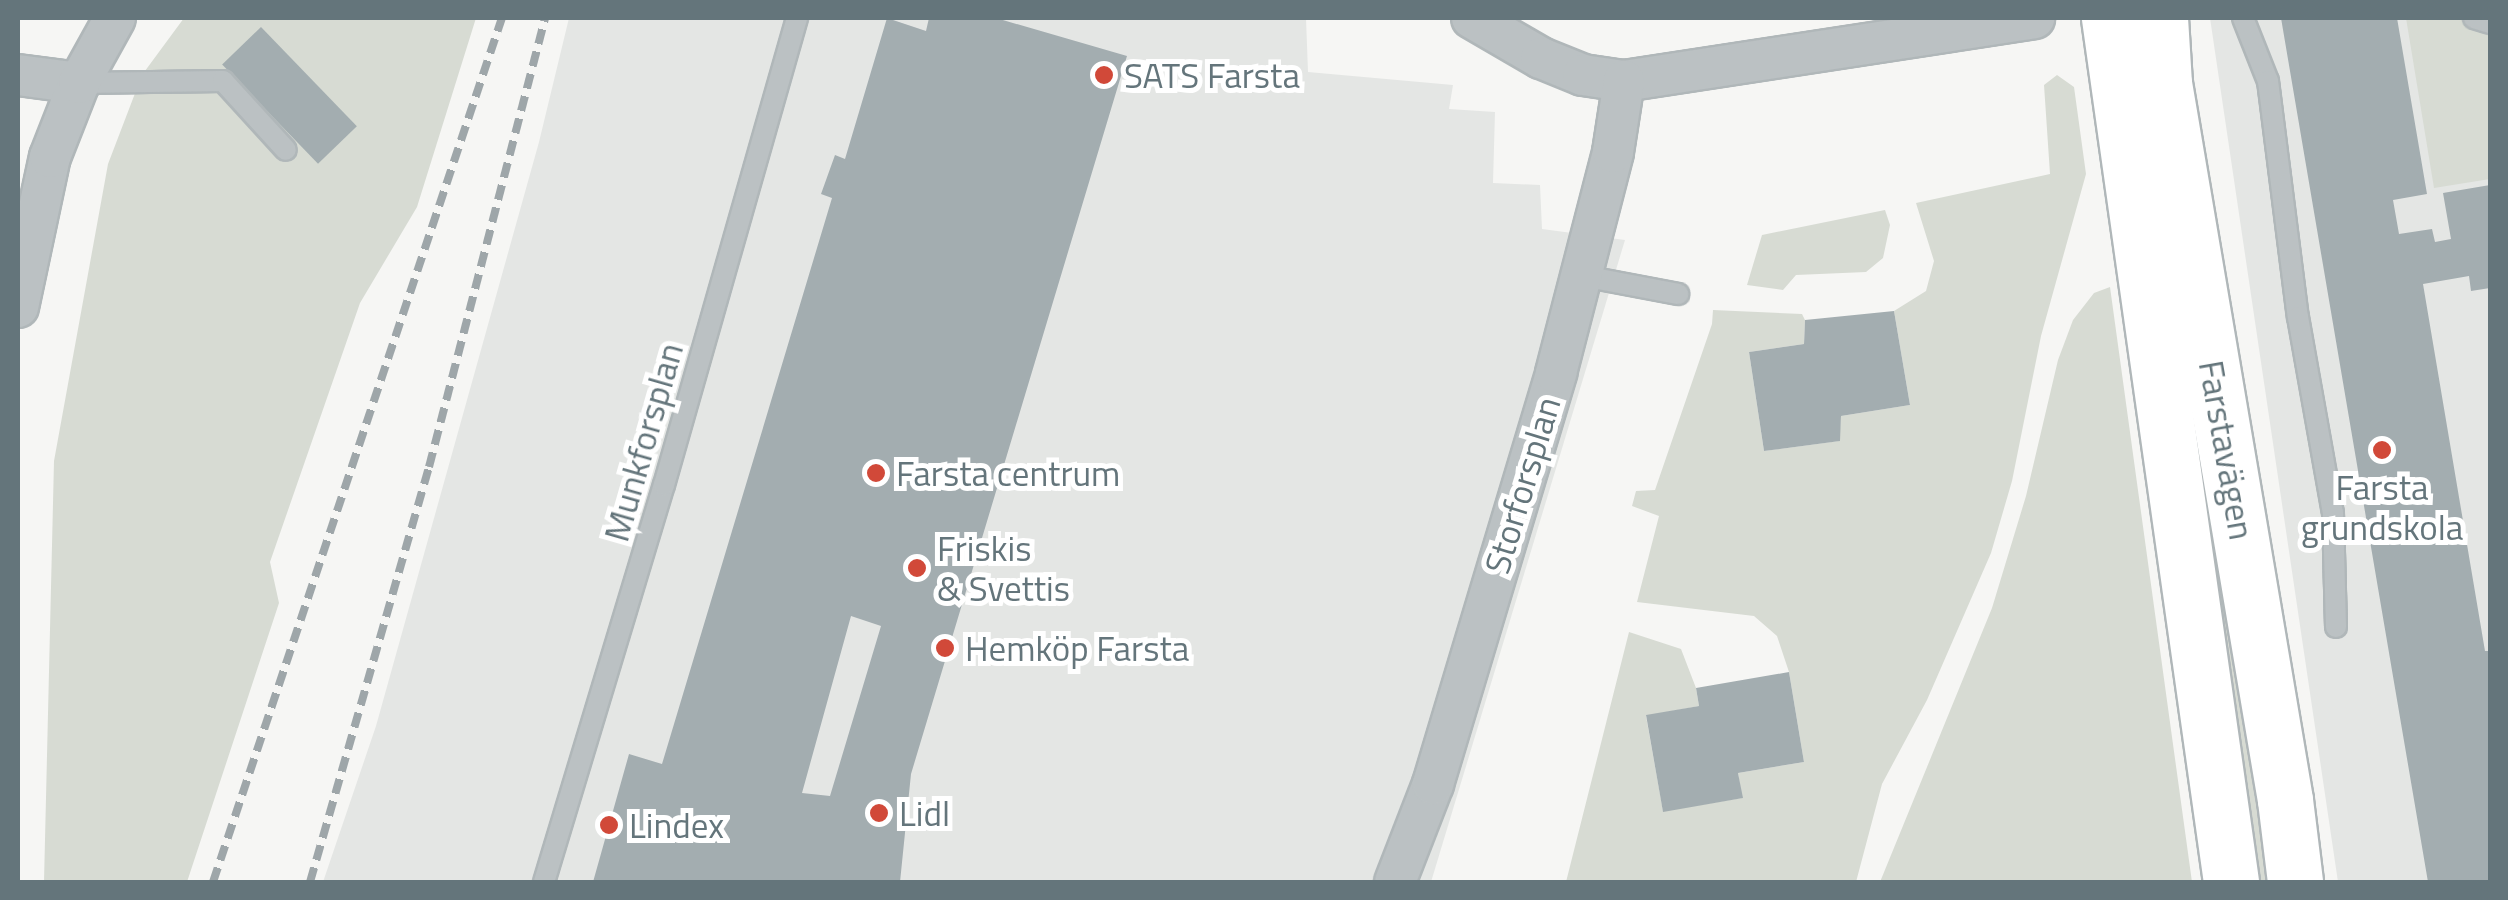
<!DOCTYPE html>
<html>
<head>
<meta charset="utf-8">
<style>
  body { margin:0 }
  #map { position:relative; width:2508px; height:900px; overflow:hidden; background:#f6f6f4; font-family:"Titillium Web",sans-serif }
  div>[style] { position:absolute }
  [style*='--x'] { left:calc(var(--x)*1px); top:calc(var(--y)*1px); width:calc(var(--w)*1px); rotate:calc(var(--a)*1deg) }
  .built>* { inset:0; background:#e4e6e4 }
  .green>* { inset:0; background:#d7dbd3 }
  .building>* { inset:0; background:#a3adb0; transform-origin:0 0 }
  .roads { filter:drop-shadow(2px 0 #b0b7b9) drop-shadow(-2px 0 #b0b7b9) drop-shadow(0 2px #b0b7b9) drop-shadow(0 -2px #b0b7b9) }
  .lane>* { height:20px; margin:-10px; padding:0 10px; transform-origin:10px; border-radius:10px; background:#bbc1c3 }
  .street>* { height:40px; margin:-20px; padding:0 20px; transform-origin:20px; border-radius:20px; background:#bbc1c3 }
  .secondary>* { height:55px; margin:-27.5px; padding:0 27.5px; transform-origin:27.5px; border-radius:27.5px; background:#fff }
  .rail>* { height:8px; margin-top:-4px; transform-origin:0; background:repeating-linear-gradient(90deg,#9ea6a9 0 15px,transparent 0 23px) }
  .dots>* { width:28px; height:28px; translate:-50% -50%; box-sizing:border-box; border:5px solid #fff; border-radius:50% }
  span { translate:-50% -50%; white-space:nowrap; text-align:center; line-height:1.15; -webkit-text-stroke:10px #fff; paint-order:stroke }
  .poi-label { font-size:35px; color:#64757b }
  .left { translate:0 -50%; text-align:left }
  .street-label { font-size:35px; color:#64757b }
  .frame { position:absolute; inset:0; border:20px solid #64757b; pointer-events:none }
</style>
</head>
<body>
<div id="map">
  <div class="built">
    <div style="clip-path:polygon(569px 18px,1306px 18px,1308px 72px,1453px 85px,1449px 109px,1495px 112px,1493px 183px,1540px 185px,1542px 229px,1625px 240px,1431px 882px,323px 882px,376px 726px,539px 142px)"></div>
    <div style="clip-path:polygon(2210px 18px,2490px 18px,2490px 882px,2338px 882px)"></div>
  </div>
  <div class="green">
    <div style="clip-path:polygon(184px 18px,476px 18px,417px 207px,360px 303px,270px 562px,279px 603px,187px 882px,44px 882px,54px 461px,108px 164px,142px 75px)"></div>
    <div style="clip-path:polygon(2406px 18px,2490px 18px,2490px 179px,2434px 188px)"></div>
    <div style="clip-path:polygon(2057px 75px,2074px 87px,2086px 174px,2041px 336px,2012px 481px,1991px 553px,1927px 700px,1882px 784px,1856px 882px,1566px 882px,1629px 632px,1681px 649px,1696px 688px,1699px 706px,1646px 716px,1663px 811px,1742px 798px,1738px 773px,1804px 762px,1789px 672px,1777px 636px,1754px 616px,1637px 602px,1659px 516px,1632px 506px,1636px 491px,1655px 490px,1712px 324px,1713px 310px,1802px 314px,1805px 320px,1804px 344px,1749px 352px,1764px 451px,1839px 441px,1841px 416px,1910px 405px,1894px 311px,1926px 291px,1934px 261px,1916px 203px,2050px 174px,2044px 85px)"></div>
    <div style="clip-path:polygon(1885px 210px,1890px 225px,1883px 258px,1866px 272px,1796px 275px,1783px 290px,1747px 285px,1762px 235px)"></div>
    <div style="clip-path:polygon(2110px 287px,2192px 882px,1880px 882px,1992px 608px,2026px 496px,2058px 360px,2073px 320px,2094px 293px)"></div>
    <div style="clip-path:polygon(2191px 390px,2275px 882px,2252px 882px,2191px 476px)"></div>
  </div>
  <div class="building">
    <div style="clip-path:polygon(evenodd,887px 18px,926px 31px,929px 18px,996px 18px,1127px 56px,911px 774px,900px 882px,593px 882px,629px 754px,662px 764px,832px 198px,821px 194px,835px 155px,845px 159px,887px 18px,851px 616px,881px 626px,830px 796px,802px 793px,851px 616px)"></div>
    <div style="clip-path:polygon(2281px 18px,2397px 18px,2427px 194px,2393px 200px,2399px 234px,2432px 229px,2435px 242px,2451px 239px,2443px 193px,2490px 185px,2490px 288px,2471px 291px,2469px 276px,2423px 284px,2485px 651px,2490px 651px,2490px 882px,2428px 882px)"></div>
    <div style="left:261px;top:27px;width:138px;height:54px;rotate:46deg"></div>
    <div style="clip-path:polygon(1894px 311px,1910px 405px,1841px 416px,1840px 441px,1764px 451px,1749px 352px,1804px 344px,1805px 320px)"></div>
    <div style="clip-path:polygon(1789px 672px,1804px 762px,1738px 773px,1743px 798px,1663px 812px,1646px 715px,1699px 706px,1696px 688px)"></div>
  </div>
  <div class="roads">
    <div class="lane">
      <div style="--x:2243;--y:18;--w:68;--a:68.4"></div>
      <div style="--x:2268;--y:81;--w:238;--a:82.8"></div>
      <div style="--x:2298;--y:317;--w:199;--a:79.9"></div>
      <div style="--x:2333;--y:513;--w:114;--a:88.5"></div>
      <div style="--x:2474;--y:18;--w:17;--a:17"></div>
      <div style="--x:79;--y:83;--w:144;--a:-0.8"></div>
      <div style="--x:223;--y:81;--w:93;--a:47.6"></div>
      <div style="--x:1583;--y:276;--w:97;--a:10.7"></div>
      <div style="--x:544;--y:882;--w:415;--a:-73.2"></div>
      <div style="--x:664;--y:485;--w:486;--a:-74.1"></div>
    </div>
    <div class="street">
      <div style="--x:1472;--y:18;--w:80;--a:30.1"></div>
      <div style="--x:1541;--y:58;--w:45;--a:22"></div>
      <div style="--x:1583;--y:75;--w:41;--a:8.3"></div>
      <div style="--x:1624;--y:81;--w:415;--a:-8.7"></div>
      <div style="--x:18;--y:75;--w:62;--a:7.5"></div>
      <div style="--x:18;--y:307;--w:153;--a:-78"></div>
      <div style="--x:50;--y:157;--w:79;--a:-68.6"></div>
      <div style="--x:79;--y:83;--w:74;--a:-61"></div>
      <div style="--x:1395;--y:882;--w:105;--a:-68.8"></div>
      <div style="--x:1433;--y:784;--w:429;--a:-73.3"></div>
      <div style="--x:1556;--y:373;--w:228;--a:-75.5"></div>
      <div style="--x:1613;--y:152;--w:72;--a:-81.2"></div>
    </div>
    <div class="secondary">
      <div style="--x:2109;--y:18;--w:873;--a:81.96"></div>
      <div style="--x:2160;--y:18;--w:65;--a:86.5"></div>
      <div style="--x:2164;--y:83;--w:727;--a:80.42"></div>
      <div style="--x:2285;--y:800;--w:83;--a:83"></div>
    </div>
  </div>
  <div class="rail">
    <div style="--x:213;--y:882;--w:911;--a:-71.51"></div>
    <div style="--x:310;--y:882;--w:432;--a:-74"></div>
    <div style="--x:429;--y:467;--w:464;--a:-75.5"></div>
  </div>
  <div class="dots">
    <div style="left:1104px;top:75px;background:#d14939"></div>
    <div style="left:2382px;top:450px;background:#d14939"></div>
    <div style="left:876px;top:473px;background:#d14939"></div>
    <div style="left:917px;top:568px;background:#d14939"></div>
    <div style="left:945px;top:648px;background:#d14939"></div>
    <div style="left:879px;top:813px;background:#d14939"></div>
    <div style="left:609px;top:825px;background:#d14939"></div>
  </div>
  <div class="poi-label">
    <span class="left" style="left:1124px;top:75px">SATS Farsta</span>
    <span class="left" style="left:896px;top:473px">Farsta centrum</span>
    <span style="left:2382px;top:507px">Farsta<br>grundskola</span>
    <span class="left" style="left:937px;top:568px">Friskis<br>&amp; Svettis</span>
    <span class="left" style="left:965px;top:648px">Hemköp Farsta</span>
    <span class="left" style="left:899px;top:813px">Lidl</span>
    <span class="left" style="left:629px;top:825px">Lindex</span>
  </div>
  <div class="street-label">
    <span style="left:643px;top:442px;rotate:-74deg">Munkforsplan</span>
    <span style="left:2227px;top:450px;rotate:80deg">Farstavägen</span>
    <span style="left:1522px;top:485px;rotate:-73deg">Storforsplan</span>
  </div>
  <div class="frame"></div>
</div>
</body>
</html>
